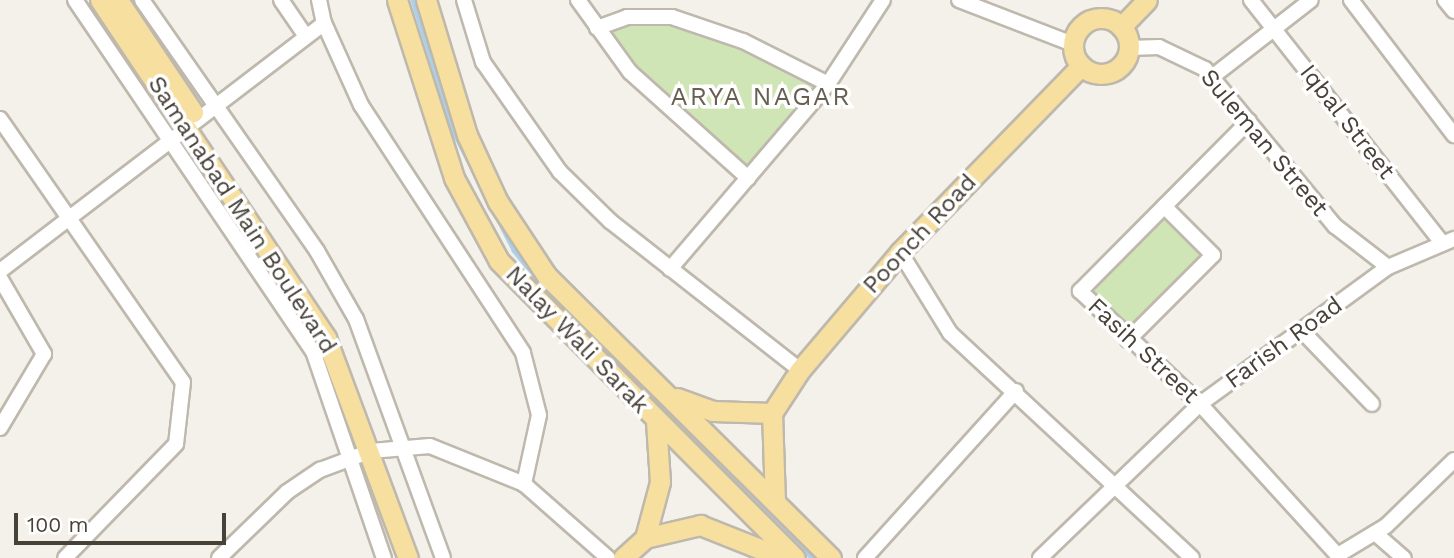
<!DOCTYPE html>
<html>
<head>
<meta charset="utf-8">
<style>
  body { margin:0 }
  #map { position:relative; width:1454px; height:558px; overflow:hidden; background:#f3f1e9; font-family:"Work Sans",sans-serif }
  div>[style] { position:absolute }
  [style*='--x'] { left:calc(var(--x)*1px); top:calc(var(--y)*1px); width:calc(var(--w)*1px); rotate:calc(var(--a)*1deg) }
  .green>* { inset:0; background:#cfe5b5; transform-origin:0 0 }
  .stream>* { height:4.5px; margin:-2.25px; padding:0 2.25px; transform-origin:2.25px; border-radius:2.25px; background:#abd0eb }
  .roads { filter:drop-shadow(2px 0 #beb8ad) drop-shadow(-2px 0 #beb8ad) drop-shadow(0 2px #beb8ad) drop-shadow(0 -2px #beb8ad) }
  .minor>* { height:14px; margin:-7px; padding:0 7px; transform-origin:7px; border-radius:7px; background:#fff }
  .major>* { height:19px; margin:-9.5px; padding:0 9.5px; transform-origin:9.5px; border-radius:9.5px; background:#f7df9f }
  .major>.ring { margin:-9.5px; padding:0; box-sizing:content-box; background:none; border:19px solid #f7df9f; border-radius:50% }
  span { translate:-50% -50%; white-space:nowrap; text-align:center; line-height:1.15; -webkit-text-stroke:7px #fff; paint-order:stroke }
  .street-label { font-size:24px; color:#474138 }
  .neighbourhood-label { font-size:26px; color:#695f50; letter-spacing:2px }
  .scale { position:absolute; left:14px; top:513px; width:212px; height:32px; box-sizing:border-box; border:4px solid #474138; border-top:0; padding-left:9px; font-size:21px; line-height:24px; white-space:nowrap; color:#474138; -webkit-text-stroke:5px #fff; paint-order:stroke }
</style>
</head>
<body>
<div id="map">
  <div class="green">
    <div style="clip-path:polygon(649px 18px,680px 23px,831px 84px,748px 188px,626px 65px,599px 29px)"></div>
    <div style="left:1164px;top:206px;width:69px;height:120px;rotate:45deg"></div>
  </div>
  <div class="stream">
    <div style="--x:413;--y:0;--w:140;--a:72.6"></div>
    <div style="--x:455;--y:134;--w:130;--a:63"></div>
    <div style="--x:514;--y:250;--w:73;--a:51.7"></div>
    <div style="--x:559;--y:307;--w:357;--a:44.7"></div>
  </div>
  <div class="roads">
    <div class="minor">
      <div style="--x:75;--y:0;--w:424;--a:55.9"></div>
      <div style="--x:313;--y:351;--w:219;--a:71.1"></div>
      <div style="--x:142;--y:0;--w:306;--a:55.1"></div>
      <div style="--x:317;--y:251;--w:78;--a:60.2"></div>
      <div style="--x:356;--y:319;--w:254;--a:70"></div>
      <div style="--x:281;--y:0;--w:42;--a:55.6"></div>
      <div style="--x:319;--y:0;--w:24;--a:78"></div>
      <div style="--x:464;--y:0;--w:65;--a:73"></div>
      <div style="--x:483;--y:62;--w:134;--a:55"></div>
      <div style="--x:560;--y:172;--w:70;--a:44.4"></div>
      <div style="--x:610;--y:221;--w:241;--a:38.1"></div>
      <div style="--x:578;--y:0;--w:89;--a:54.2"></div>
      <div style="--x:630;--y:72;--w:159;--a:41.9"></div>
      <div style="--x:959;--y:0;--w:122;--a:21.1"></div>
      <div style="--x:1251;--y:0;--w:310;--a:51.8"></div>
      <div style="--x:1351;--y:0;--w:170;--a:52.7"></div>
      <div style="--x:1445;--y:0;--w:14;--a:51"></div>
      <div style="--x:597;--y:28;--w:32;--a:-20"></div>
      <div style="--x:627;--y:17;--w:45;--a:0"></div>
      <div style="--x:672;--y:17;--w:75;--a:18.7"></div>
      <div style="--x:743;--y:41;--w:95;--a:26.8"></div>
      <div style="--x:1129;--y:48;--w:30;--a:-2"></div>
      <div style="--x:1159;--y:47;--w:51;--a:25.6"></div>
      <div style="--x:1205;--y:69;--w:204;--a:50.4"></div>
      <div style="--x:1335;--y:226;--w:67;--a:37.7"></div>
      <div style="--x:1212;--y:77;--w:125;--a:-37.9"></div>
      <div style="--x:0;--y:119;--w:320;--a:55.2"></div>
      <div style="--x:183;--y:382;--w:62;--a:96.4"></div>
      <div style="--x:176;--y:444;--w:159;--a:134.2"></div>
      <div style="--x:1249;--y:121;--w:240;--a:134.8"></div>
      <div style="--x:1080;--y:291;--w:165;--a:43.3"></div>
      <div style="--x:1200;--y:404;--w:208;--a:47.7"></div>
      <div style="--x:900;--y:252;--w:95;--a:58.3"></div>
      <div style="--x:950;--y:333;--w:330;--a:42.9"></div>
      <div style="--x:670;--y:269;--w:243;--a:-49.5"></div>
      <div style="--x:828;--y:84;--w:100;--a:-56.8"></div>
      <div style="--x:0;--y:271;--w:408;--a:-37.4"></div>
      <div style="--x:324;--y:23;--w:90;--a:65.7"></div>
      <div style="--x:361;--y:105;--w:296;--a:56.8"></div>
      <div style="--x:523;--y:353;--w:64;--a:75.5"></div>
      <div style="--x:539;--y:415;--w:71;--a:102.3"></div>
      <div style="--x:0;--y:278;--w:88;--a:59.9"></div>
      <div style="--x:44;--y:354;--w:86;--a:120.7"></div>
      <div style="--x:1302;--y:331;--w:101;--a:46.2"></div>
      <div style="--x:1128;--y:340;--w:120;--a:-45"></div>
      <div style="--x:1213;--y:255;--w:69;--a:-135"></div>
      <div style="--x:1375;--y:533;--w:38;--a:41"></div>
      <div style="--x:1338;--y:555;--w:56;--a:-31.1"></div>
      <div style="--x:1386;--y:526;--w:95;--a:-44.1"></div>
      <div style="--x:219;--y:558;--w:95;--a:-44.1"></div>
      <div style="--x:287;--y:492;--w:40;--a:-34"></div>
      <div style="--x:320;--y:470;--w:54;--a:-20.4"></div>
      <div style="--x:371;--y:451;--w:59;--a:-4.8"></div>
      <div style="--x:430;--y:446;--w:101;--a:22"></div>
      <div style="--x:524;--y:484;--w:112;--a:41.4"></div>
      <div style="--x:865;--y:558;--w:225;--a:-47.9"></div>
      <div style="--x:1040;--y:558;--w:222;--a:-43.9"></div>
      <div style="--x:1200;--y:404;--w:233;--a:-36.1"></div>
      <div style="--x:1388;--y:267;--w:72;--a:-23"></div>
    </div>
    <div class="major">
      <div style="--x:100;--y:0;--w:407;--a:56.2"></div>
      <div style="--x:326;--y:338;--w:235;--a:69.6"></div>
      <div style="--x:118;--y:0;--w:135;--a:56.2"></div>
      <div style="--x:397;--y:0;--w:187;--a:72.2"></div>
      <div style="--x:454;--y:178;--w:94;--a:61.5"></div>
      <div style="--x:499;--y:261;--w:419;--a:45.1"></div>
      <div style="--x:426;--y:0;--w:141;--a:73.1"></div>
      <div style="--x:467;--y:135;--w:74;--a:65.2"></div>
      <div style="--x:498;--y:202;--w:89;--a:56.5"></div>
      <div style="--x:547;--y:276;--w:400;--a:44.8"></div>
      <div class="ring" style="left:1073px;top:18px;width:37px;height:37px"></div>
      <div style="--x:1121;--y:27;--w:37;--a:-46"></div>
      <div style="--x:677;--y:398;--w:38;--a:20"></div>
      <div style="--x:713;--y:411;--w:59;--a:1.9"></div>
      <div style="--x:775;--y:502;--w:89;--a:-91.9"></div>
      <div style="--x:772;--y:413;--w:51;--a:-56.9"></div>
      <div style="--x:800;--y:370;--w:155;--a:-49.7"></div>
      <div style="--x:900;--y:252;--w:260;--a:-45.8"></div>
      <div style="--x:645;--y:538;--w:58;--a:-75"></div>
      <div style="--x:660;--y:482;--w:60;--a:-93.8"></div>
      <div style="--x:623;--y:558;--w:30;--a:-42"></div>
      <div style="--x:645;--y:538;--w:57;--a:-13.3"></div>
      <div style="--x:700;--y:525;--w:89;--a:21.7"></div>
    </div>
  </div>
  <div class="street-label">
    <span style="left:1347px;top:122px;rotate:52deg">Iqbal Street</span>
    <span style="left:1264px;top:143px;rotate:50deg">Suleman Street</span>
    <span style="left:242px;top:215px;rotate:57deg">Samanabad Main Boulevard</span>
    <span style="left:920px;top:234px;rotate:-47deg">Poonch Road</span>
    <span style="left:577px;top:340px;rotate:46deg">Nalay Wali Sarak</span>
    <span style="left:1284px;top:343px;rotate:-36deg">Farish Road</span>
    <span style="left:1143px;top:351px;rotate:43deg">Fasih Street</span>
  </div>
  <div class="neighbourhood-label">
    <span style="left:761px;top:97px">ARYA NAGAR</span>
  </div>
  <div class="scale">100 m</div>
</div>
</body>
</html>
